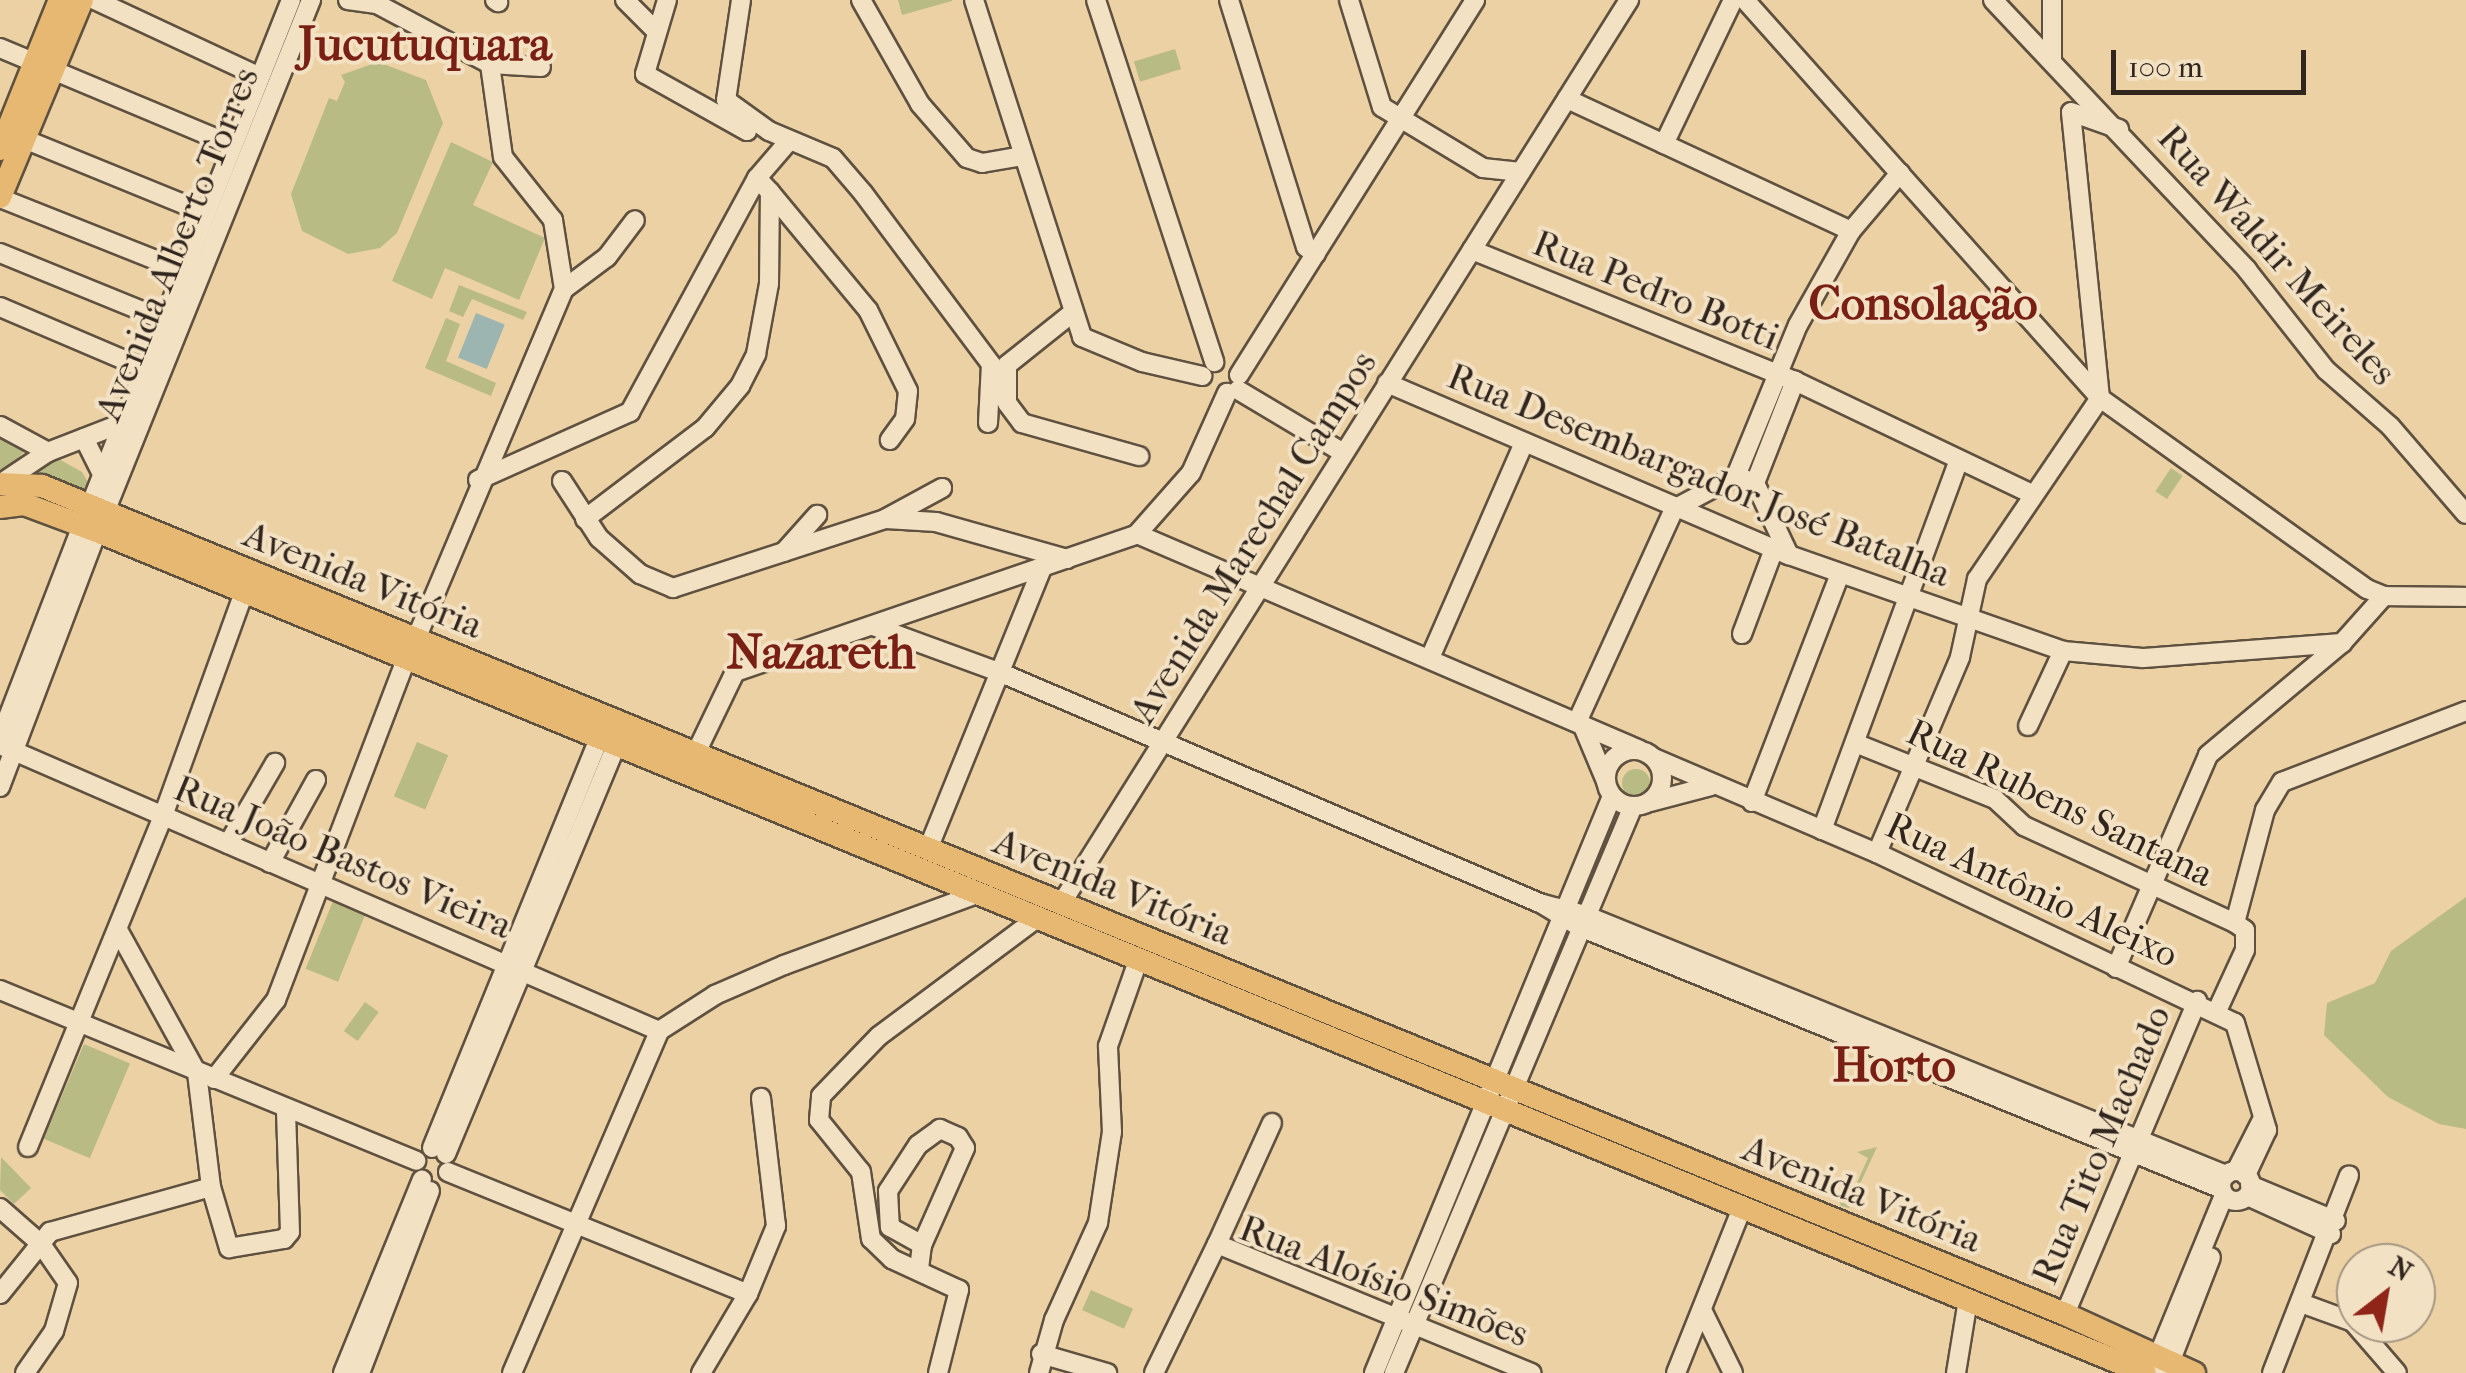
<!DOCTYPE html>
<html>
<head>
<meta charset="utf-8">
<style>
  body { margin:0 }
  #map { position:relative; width:2466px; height:1373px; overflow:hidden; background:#ecd1a4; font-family:"IM FELL French Canon",serif }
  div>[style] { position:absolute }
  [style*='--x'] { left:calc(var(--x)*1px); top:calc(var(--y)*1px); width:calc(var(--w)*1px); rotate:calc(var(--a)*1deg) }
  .green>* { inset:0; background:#b9bb85; transform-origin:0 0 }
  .round { border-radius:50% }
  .water>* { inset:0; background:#9cb5b1; transform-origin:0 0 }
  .roads { filter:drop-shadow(2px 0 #5f5140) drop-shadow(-2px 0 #5f5140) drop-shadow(0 2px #5f5140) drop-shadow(0 -2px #5f5140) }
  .minor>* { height:18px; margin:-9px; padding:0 9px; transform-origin:9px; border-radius:9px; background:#f3e1c4 }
  .minor>.ring { margin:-9px; padding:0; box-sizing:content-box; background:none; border:18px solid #f3e1c4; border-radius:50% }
  .major>* { height:22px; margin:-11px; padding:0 11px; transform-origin:11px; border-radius:11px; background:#e6b872 }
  span { translate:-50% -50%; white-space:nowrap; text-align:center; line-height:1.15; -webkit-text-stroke:8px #f3e1c4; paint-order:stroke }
  .street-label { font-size:38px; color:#30261e }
  .district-label { font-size:48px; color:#7a1f14; font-weight:700 }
  .north { position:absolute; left:2336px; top:1243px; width:100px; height:100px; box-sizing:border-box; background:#f3e1c4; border:2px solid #a59682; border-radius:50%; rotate:31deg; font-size:28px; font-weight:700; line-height:40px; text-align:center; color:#30261e }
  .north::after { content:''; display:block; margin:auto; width:35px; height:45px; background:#8f2418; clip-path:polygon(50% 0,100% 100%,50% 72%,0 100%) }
  .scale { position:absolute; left:2111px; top:50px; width:195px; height:45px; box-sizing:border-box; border:5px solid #30261e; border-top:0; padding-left:12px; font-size:30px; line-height:35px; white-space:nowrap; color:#30261e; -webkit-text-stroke:8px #f3e1c4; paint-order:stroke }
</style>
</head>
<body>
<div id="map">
  <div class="green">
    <div style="clip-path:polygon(898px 0,952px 0,952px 1px,902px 15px)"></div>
    <div style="left:1175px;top:49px;width:21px;height:43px;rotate:73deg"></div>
    <div style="clip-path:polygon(378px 62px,426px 80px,443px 123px,397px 233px,380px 248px,348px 254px,302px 231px,291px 194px,329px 98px,337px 101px,345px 82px,341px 75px)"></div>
    <div style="clip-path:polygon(451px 142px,493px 162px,473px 205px,545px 238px,519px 300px,445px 268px,432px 299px,392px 281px)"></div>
    <div style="clip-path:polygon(459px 285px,527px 312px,523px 320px,472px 299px,463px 317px,449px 311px)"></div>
    <div style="clip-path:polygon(446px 318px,460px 324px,446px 361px,496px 383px,491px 396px,425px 368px)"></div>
    <div style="clip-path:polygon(0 431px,26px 450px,16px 460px,57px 458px,82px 472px,89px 484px,82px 496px,0 469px)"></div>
    <div style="left:2171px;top:468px;width:14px;height:28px;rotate:34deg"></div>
    <div style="left:417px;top:742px;width:34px;height:59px;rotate:23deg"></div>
    <div class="round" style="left:1622px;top:769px;width:28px;height:28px"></div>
    <div style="left:1613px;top:816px;width:7px;height:96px;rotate:34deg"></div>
    <div style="clip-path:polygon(2466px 897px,2466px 1129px,2439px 1124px,2388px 1097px,2324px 1035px,2327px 1003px,2375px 983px,2391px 951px)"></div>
    <div style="left:333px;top:901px;width:35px;height:73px;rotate:22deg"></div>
    <div style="left:1558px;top:941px;width:7px;height:130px;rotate:16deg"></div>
    <div style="left:365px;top:1002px;width:17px;height:36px;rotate:36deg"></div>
    <div style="left:84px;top:1044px;width:50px;height:103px;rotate:23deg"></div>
    <div style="clip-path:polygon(1877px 1147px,1849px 1208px,1841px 1206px,1836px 1193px,1851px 1196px,1868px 1158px,1857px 1152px)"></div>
    <div style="clip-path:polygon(1px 1157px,31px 1188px,14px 1204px,0 1190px)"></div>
    <div style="left:1091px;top:1290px;width:46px;height:22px;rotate:24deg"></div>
  </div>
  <div class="water">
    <div style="left:476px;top:313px;width:31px;height:48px;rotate:22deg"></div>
  </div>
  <div class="roads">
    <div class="minor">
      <div style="--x:95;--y:0;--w:182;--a:25"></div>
      <div style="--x:348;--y:0;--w:29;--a:8"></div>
      <div style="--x:377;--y:4;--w:128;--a:28"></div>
      <div style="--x:490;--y:64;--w:51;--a:3.4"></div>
      <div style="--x:495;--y:0;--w:4;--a:34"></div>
      <div style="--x:625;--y:0;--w:41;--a:45"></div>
      <div style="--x:667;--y:0;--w:77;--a:106.6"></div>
      <div style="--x:645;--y:74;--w:117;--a:29.2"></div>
      <div style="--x:741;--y:0;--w:101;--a:98.5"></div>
      <div style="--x:726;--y:100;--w:53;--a:35.8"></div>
      <div style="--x:769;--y:131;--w:69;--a:22.9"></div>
      <div style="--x:833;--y:158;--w:46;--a:49.4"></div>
      <div style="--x:863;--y:193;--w:214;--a:53.2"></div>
      <div style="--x:991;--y:364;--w:59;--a:92.9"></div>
      <div style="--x:861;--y:0;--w:120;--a:60.4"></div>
      <div style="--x:920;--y:104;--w:72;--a:49"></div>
      <div style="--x:967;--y:158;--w:16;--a:18"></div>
      <div style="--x:982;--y:163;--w:42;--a:-9.7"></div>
      <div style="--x:974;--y:0;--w:354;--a:72.2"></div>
      <div style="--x:1082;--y:337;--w:65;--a:22.6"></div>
      <div style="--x:1142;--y:362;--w:62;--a:13.1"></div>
      <div style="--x:1096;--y:0;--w:381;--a:71.9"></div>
      <div style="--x:1229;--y:0;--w:259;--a:72.7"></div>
      <div style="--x:1306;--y:247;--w:12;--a:35"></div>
      <div style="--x:1349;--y:0;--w:112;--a:72.9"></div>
      <div style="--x:1382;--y:107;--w:118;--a:31.1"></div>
      <div style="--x:1483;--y:168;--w:38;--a:6"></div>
      <div style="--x:1745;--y:0;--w:533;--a:48.27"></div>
      <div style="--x:2100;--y:398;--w:328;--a:35.6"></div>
      <div style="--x:2367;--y:589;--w:18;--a:22"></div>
      <div style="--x:2384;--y:596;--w:82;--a:0.7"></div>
      <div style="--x:1993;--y:0;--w:371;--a:46.7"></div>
      <div style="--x:2247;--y:270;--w:127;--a:51.7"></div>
      <div style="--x:2326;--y:370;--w:85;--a:41.2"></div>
      <div style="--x:2390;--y:426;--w:116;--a:49.2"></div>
      <div style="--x:0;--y:48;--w:249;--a:22.7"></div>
      <div style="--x:2052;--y:60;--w:60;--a:-90"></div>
      <div style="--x:1567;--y:99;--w:313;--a:24.9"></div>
      <div style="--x:24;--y:139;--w:193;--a:22.2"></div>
      <div style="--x:1664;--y:144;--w:160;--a:-64.4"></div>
      <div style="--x:770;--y:192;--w:153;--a:50.3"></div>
      <div style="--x:868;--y:310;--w:90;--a:63.7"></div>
      <div style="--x:908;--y:391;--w:28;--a:96"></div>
      <div style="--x:905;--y:419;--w:26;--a:126"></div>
      <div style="--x:0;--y:198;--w:195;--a:21.7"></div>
      <div style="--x:1472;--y:250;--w:349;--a:22.1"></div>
      <div style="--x:1795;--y:381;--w:263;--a:25.5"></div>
      <div style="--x:0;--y:253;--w:183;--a:22.2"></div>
      <div style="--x:564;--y:289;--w:54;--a:-36.7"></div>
      <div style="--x:607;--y:257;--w:46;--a:-52.9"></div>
      <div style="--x:0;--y:307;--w:155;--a:23.1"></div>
      <div style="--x:1007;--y:365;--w:38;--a:90"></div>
      <div style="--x:1007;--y:403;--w:25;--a:53"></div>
      <div style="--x:1022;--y:423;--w:122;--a:15.8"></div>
      <div style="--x:1007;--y:365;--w:82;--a:-38.6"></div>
      <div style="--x:1239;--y:375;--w:443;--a:-57.8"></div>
      <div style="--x:1387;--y:383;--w:437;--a:23.2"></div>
      <div style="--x:1789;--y:555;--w:290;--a:19.3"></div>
      <div style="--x:2063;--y:651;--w:80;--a:5"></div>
      <div style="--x:2143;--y:658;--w:200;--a:-4.3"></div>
      <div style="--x:1238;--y:390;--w:121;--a:30.8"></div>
      <div style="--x:0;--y:426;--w:55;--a:28.4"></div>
      <div style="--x:84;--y:438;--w:40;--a:63.4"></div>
      <div style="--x:1736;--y:476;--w:163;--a:-67.7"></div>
      <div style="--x:1798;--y:325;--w:108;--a:-60.6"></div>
      <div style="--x:1851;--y:231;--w:76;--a:-49.8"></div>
      <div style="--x:478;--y:480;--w:167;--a:-24.1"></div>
      <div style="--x:630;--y:412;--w:266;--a:-61.5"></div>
      <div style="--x:757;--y:178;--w:48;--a:-49.3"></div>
      <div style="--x:562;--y:481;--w:68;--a:57"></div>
      <div style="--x:599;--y:538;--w:55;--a:41.3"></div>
      <div style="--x:640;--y:574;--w:36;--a:23"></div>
      <div style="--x:673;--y:588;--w:223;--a:-18"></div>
      <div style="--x:885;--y:519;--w:65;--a:-28.5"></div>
      <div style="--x:1755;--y:483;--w:110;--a:-68.6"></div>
      <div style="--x:0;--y:484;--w:58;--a:-33.7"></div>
      <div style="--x:48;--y:452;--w:83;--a:-21.3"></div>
      <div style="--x:90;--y:506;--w:544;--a:-68.34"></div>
      <div style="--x:105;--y:512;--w:552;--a:-68.08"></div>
      <div style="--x:585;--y:519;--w:151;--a:-37.2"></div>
      <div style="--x:705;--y:428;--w:55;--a:-50.2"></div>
      <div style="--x:740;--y:386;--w:36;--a:-63"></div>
      <div style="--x:756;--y:354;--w:71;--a:-79.5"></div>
      <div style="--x:769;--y:284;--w:92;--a:-89.4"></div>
      <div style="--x:770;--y:192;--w:19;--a:-133"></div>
      <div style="--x:886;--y:519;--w:50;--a:3.4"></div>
      <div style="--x:936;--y:522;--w:136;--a:15.8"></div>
      <div style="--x:1137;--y:534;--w:547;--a:23.24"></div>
      <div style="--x:784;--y:552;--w:50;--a:-48.3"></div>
      <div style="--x:873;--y:626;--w:134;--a:20.1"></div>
      <div style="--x:999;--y:672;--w:590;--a:23.13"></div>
      <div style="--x:1542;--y:904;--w:44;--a:31.2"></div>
      <div style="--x:1580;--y:927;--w:693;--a:22.2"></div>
      <div style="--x:1742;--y:634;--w:91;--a:-69.4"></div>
      <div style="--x:416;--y:639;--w:380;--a:-67.1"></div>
      <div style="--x:564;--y:289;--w:70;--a:-99.1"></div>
      <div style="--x:553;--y:220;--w:80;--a:-128.4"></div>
      <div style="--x:503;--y:157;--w:94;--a:-98"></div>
      <div style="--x:1430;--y:658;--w:235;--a:-66.4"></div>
      <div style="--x:1577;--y:722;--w:234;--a:-65.5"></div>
      <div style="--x:1674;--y:509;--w:70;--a:-28"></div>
      <div style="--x:1736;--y:476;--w:20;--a:20"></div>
      <div style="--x:1755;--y:483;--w:80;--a:64.7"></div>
      <div style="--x:1582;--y:724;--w:62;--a:67.2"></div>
      <div style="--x:2028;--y:726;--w:83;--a:-65"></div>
      <div style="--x:0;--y:738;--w:228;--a:-68.9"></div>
      <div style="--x:1855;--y:743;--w:151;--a:21.8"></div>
      <div style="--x:1995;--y:799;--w:40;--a:43"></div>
      <div style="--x:2024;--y:826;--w:232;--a:24.7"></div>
      <div style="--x:2235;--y:923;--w:12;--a:35"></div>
      <div style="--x:2245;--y:930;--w:20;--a:90"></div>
      <div style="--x:2245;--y:950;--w:67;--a:114.7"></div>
      <div style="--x:0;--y:745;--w:718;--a:23.46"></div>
      <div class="ring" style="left:1606px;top:750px;width:38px;height:38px"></div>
      <div style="--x:1654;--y:758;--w:242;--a:23.1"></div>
      <div style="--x:1877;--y:853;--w:396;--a:25.4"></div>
      <div style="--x:2235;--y:1023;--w:112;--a:73.3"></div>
      <div style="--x:2267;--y:1130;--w:50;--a:115"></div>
      <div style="--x:692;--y:761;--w:99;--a:-64.2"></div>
      <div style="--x:735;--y:672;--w:425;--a:-18.9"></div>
      <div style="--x:1137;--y:534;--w:81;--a:-48.5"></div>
      <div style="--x:1191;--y:473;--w:88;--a:-65.8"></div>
      <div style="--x:0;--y:787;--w:274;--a:-69.2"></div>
      <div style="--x:1650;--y:802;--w:63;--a:-14.7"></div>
      <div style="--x:1752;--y:802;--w:244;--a:-68.9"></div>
      <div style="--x:1822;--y:830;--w:391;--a:-69.7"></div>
      <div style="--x:228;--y:844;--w:94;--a:-59.9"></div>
      <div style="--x:928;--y:849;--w:303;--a:-67.9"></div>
      <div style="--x:1877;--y:853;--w:213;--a:-67"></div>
      <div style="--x:1960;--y:657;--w:80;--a:-77.7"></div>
      <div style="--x:1977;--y:579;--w:219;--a:-55.8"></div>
      <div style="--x:2100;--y:398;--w:287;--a:-95.8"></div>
      <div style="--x:2071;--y:112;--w:51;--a:19.5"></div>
      <div style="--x:270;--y:863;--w:95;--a:-61"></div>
      <div style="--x:1061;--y:904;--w:1068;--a:-57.86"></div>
      <div style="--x:1543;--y:904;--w:43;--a:14.7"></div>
      <div style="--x:1585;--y:915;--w:692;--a:22.08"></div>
      <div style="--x:2235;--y:923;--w:117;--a:-75.1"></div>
      <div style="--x:2265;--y:810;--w:33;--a:-59"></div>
      <div style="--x:2282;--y:782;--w:197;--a:-21.1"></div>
      <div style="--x:118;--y:930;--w:163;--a:61.1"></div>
      <div style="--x:197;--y:1073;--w:115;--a:83"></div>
      <div style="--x:211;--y:1187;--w:64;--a:73.6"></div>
      <div style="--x:229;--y:1248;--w:56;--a:-9.3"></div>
      <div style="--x:284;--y:1239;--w:9;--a:-49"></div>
      <div style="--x:290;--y:1232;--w:122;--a:-91.9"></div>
      <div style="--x:2116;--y:968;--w:232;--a:-66.6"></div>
      <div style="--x:2208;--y:755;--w:175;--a:-39.9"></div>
      <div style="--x:2342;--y:643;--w:63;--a:-48.2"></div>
      <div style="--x:0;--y:990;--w:450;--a:22.3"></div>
      <div style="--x:214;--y:1079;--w:100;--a:-51.9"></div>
      <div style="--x:276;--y:1000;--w:365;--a:-69.1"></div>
      <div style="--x:28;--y:1147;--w:357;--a:-67.8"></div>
      <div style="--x:163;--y:816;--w:238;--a:-70.1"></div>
      <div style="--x:432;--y:1148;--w:442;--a:-67.8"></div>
      <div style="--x:446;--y:1154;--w:442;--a:-67.4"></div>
      <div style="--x:2236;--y:1171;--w:59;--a:-63"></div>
      <div class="ring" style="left:2221px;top:1171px;width:12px;height:12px"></div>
      <div style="--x:448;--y:1172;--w:324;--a:22.1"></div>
      <div style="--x:2250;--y:1185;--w:93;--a:22.7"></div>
      <div style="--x:2252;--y:1198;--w:87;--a:24.5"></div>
      <div style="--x:0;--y:1208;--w:55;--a:41.3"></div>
      <div style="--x:41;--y:1244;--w:47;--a:55.3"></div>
      <div style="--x:68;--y:1283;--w:50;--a:106.3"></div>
      <div style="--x:54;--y:1331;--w:51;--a:124.6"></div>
      <div style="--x:1217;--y:1244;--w:133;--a:-65.6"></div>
      <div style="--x:919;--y:1269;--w:24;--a:-83"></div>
      <div style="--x:922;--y:1245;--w:106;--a:-66.1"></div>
      <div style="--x:965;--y:1148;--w:13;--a:-122"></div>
      <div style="--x:958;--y:1137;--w:20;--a:-156"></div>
      <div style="--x:940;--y:1129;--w:27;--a:144"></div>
      <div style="--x:918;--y:1145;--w:55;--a:123.1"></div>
      <div style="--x:888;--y:1191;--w:36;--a:87"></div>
      <div style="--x:890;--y:1227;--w:37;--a:29"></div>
      <div style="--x:0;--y:1294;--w:80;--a:-51.1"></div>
      <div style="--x:50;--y:1232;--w:167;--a:-15.6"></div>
      <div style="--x:2301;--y:1303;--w:55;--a:20.1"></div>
      <div style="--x:2353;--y:1322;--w:67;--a:49.2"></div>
      <div style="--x:1702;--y:1310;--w:70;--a:63.8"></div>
      <div style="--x:2065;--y:1314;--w:340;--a:-67.1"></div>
      <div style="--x:1041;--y:1354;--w:69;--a:16.1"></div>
      <div style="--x:2154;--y:1366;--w:185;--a:-67.7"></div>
      <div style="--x:343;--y:1373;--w:209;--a:-67.8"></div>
      <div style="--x:360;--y:1373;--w:195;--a:-69"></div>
      <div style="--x:512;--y:1373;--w:372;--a:-66.7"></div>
      <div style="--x:659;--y:1031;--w:67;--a:-32.7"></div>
      <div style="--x:715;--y:995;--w:75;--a:-23.5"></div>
      <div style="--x:784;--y:965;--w:206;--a:-20.2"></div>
      <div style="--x:701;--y:1373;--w:92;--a:-59.3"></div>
      <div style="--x:748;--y:1294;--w:74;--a:-67.6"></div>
      <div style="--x:776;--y:1226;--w:129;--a:-96.7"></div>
      <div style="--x:938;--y:1373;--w:86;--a:-75.8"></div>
      <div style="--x:959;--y:1290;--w:74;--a:-155.2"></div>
      <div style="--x:892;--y:1259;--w:29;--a:-136"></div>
      <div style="--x:871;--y:1239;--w:68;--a:-98.5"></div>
      <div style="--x:861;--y:1172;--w:67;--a:-128.9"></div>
      <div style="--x:819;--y:1120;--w:24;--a:-85"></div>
      <div style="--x:821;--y:1096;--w:83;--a:-46"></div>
      <div style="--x:879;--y:1036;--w:196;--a:-36.7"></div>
      <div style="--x:1039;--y:1373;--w:55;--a:-74.2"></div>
      <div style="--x:1054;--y:1320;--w:107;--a:-65.6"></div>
      <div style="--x:1098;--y:1223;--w:92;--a:-81.3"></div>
      <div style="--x:1112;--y:1132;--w:86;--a:-92.7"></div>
      <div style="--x:1108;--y:1046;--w:90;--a:-70.6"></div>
      <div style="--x:1154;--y:1373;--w:144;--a:-64"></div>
      <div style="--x:1217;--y:1244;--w:340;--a:22.3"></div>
      <div style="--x:1374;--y:1373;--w:624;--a:-67.58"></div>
      <div style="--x:1394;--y:1373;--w:615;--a:-67.14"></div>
      <div style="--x:1676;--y:1373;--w:178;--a:-68.2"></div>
      <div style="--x:1956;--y:1373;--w:74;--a:-80.7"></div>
      <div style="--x:2166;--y:1373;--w:124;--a:-68.8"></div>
      <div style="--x:2272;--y:1373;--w:212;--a:-68.7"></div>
    </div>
    <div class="major">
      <div style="--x:0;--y:149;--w:161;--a:-68.1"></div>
      <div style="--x:0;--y:197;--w:213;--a:-67.4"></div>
      <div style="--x:0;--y:484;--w:42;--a:2.7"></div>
      <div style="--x:42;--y:486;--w:2186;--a:22.26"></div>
      <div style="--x:2065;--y:1314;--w:142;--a:24.6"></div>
      <div style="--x:0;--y:507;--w:24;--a:-7"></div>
      <div style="--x:24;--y:504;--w:78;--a:20.3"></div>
      <div style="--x:97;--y:531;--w:2214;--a:22.35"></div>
    </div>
  </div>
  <div class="street-label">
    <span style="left:177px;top:244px;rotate:-68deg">Avenida Alberto Torres</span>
    <span style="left:2277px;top:255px;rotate:48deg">Rua Waldir Meireles</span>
    <span style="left:1656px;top:290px;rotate:22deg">Rua Pedro Botti</span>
    <span style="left:1699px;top:475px;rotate:22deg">Rua Desembargador José Batalha</span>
    <span style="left:1253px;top:537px;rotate:-58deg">Avenida Marechal Campos</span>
    <span style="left:363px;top:580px;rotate:22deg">Avenida Vitória</span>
    <span style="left:2060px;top:803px;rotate:26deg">Rua Rubens Santana</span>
    <span style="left:343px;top:857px;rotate:23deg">Rua João Bastos Vieira</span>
    <span style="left:1113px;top:887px;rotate:22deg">Avenida Vitória</span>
    <span style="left:2032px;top:890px;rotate:25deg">Rua Antônio Aleixo</span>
    <span style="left:2101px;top:1145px;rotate:-67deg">Rua Tito Machado</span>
    <span style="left:1862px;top:1194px;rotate:22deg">Avenida Vitória</span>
    <span style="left:1384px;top:1281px;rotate:21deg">Rua Aloísio Simões</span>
  </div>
  <div class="district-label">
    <span style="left:425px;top:45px">Jucutuquara</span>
    <span style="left:1923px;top:304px">Consolação</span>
    <span style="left:821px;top:653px">Nazareth</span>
    <span style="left:1894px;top:1066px">Horto</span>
  </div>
  <div class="north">N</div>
  <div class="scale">100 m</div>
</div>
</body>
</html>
